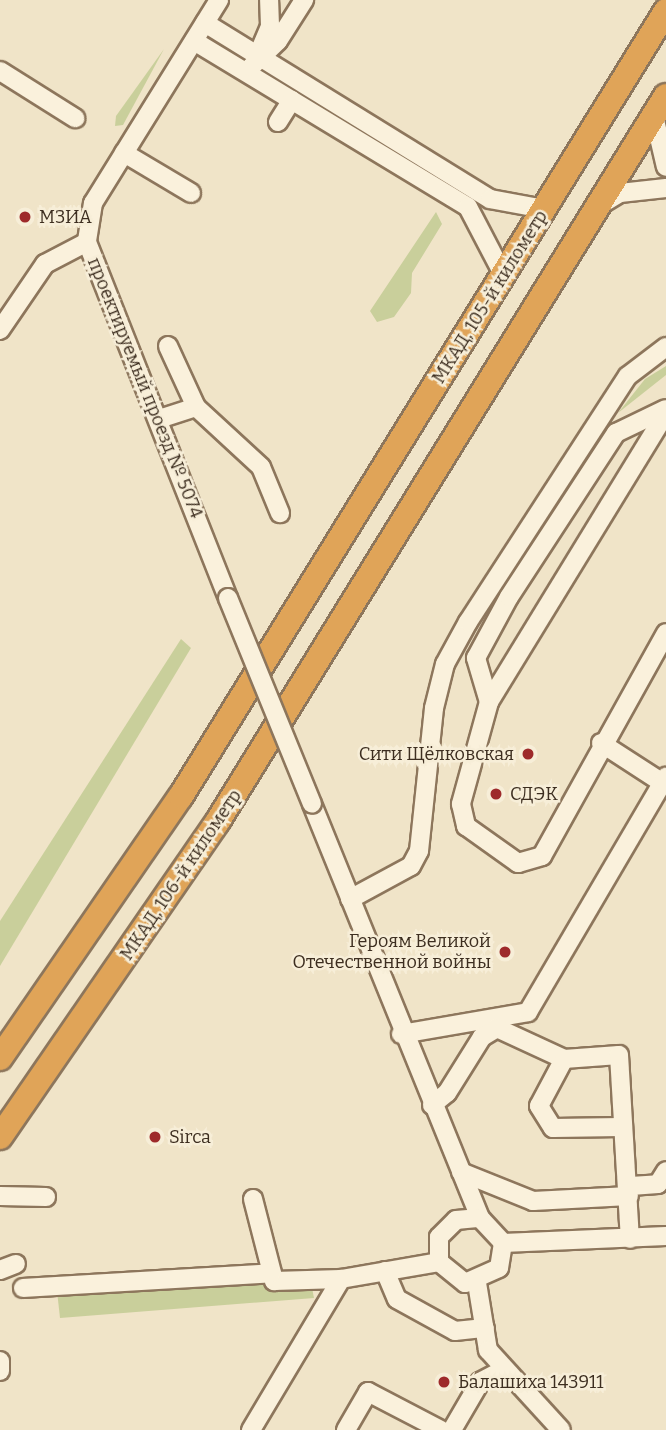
<!DOCTYPE html>
<html>
<head>
<meta charset="utf-8">
<style>
  body { margin:0 }
  #map { position:relative; width:666px; height:1430px; overflow:hidden; background:#f0e4c8; font-family:Bitter,serif }
  div>[style] { position:absolute }
  [style*='--x'] { left:calc(var(--x)*1px); top:calc(var(--y)*1px); width:calc(var(--w)*1px); rotate:calc(var(--a)*1deg) }
  .green>* { inset:0; background:#c9cf9b }
  .roads { filter:drop-shadow(2px 0 #8d765c) drop-shadow(-2px 0 #8d765c) drop-shadow(0 2px #8d765c) drop-shadow(0 -2px #8d765c) }
  .minor>* { height:18px; margin:-9px; padding:0 9px; transform-origin:9px; border-radius:9px; background:#faf1dc }
  .highway>* { height:24px; margin:-12px; padding:0 12px; transform-origin:12px; border-radius:12px; background:#e0a458 }
  .bridges { filter:drop-shadow(2px 0 #8d765c) drop-shadow(-2px 0 #8d765c) drop-shadow(0 2px #8d765c) drop-shadow(0 -2px #8d765c) }
  .minor-bridge>* { height:18px; margin:-9px; padding:0 9px; transform-origin:9px; border-radius:9px; background:#faf1dc }
  .dots>* { width:19px; height:19px; translate:-50% -50%; box-sizing:border-box; border:4px solid #f7eed8; border-radius:50% }
  span { translate:-50% -50%; white-space:nowrap; text-align:center; line-height:1.15; -webkit-text-stroke:5px #f7eed8; paint-order:stroke }
  .poi-label { font-size:18px; color:#3d2e20 }
  .left { translate:0 -50%; text-align:left }
  .right { translate:-100% -50%; text-align:right }
  .street-label { font-size:18px; color:#3d2e20 }
</style>
</head>
<body>
<div id="map">
  <div class="green">
    <div style="clip-path:polygon(164px 49px,123px 125px,115px 126px,116px 116px)"></div>
    <div style="clip-path:polygon(436px 212px,442px 224px,412px 273px,411px 293px,394px 317px,377px 322px,370px 311px)"></div>
    <div style="clip-path:polygon(666px 366px,666px 375px,618px 413px,645px 379px)"></div>
    <div style="clip-path:polygon(181px 639px,191px 648px,0 966px,0 921px)"></div>
    <div style="clip-path:polygon(268px 1277px,311px 1283px,314px 1298px,60px 1318px,57px 1291px)"></div>
  </div>
  <div class="roads">
    <div class="minor">
      <div style="--x:219;--y:0;--w:239;--a:121.8"></div>
      <div style="--x:93;--y:203;--w:39;--a:99"></div>
      <div style="--x:87;--y:242;--w:383;--a:68.4"></div>
      <div style="--x:205;--y:23;--w:335;--a:31.7"></div>
      <div style="--x:490;--y:199;--w:55;--a:10.5"></div>
      <div style="--x:194;--y:41;--w:320;--a:31.2"></div>
      <div style="--x:468;--y:207;--w:76;--a:62.4"></div>
      <div style="--x:257;--y:57;--w:34;--a:-67"></div>
      <div style="--x:270;--y:26;--w:26;--a:-92"></div>
      <div style="--x:251;--y:67;--w:37;--a:-44"></div>
      <div style="--x:278;--y:41;--w:49;--a:-57.6"></div>
      <div style="--x:0;--y:71;--w:89;--a:32.1"></div>
      <div style="--x:654;--y:116;--w:52;--a:76.8"></div>
      <div style="--x:278;--y:122;--w:26;--a:-58"></div>
      <div style="--x:124;--y:153;--w:78;--a:30.8"></div>
      <div style="--x:600;--y:205;--w:23;--a:-31"></div>
      <div style="--x:620;--y:193;--w:46;--a:-6.2"></div>
      <div style="--x:0;--y:330;--w:80;--a:-55.7"></div>
      <div style="--x:45;--y:264;--w:47;--a:-27.6"></div>
      <div style="--x:196;--y:407;--w:88;--a:42.7"></div>
      <div style="--x:261;--y:467;--w:50;--a:67.6"></div>
      <div style="--x:666;--y:413;--w:339;--a:121.5"></div>
      <div style="--x:489;--y:702;--w:106;--a:105.4"></div>
      <div style="--x:461;--y:804;--w:23;--a:77"></div>
      <div style="--x:466;--y:826;--w:64;--a:35.4"></div>
      <div style="--x:518;--y:863;--w:25;--a:-16"></div>
      <div style="--x:542;--y:856;--w:255;--a:-60.9"></div>
      <div style="--x:159;--y:419;--w:39;--a:-18"></div>
      <div style="--x:196;--y:407;--w:67;--a:-114.7"></div>
      <div style="--x:489;--y:702;--w:46;--a:-106.5"></div>
      <div style="--x:476;--y:658;--w:69;--a:-61.6"></div>
      <div style="--x:509;--y:597;--w:196;--a:-56.9"></div>
      <div style="--x:616;--y:433;--w:55;--a:-25.6"></div>
      <div style="--x:601;--y:743;--w:77;--a:32.9"></div>
      <div style="--x:312;--y:804;--w:447;--a:67.9"></div>
      <div style="--x:480;--y:1218;--w:34;--a:47"></div>
      <div style="--x:503;--y:1243;--w:25;--a:99"></div>
      <div style="--x:499;--y:1268;--w:37;--a:156"></div>
      <div style="--x:465;--y:1283;--w:33;--a:-141"></div>
      <div style="--x:439;--y:1262;--w:25;--a:-90"></div>
      <div style="--x:439;--y:1237;--w:24;--a:-45"></div>
      <div style="--x:456;--y:1220;--w:24;--a:-5"></div>
      <div style="--x:350;--y:899;--w:69;--a:-28.4"></div>
      <div style="--x:411;--y:866;--w:17;--a:-62"></div>
      <div style="--x:419;--y:851;--w:144;--a:-84"></div>
      <div style="--x:434;--y:708;--w:45;--a:-76"></div>
      <div style="--x:445;--y:664;--w:48;--a:-61.3"></div>
      <div style="--x:468;--y:622;--w:293;--a:-57"></div>
      <div style="--x:628;--y:376;--w:48;--a:-37.3"></div>
      <div style="--x:401;--y:1034;--w:129;--a:-9.8"></div>
      <div style="--x:528;--y:1012;--w:273;--a:-59.6"></div>
      <div style="--x:564;--y:1059;--w:53;--a:118"></div>
      <div style="--x:539;--y:1106;--w:26;--a:58"></div>
      <div style="--x:553;--y:1128;--w:68;--a:-0.8"></div>
      <div style="--x:432;--y:1105;--w:19;--a:-39"></div>
      <div style="--x:447;--y:1093;--w:66;--a:-58"></div>
      <div style="--x:482;--y:1037;--w:17;--a:-31"></div>
      <div style="--x:497;--y:1028;--w:74;--a:24.8"></div>
      <div style="--x:564;--y:1059;--w:55;--a:-4.2"></div>
      <div style="--x:619;--y:1055;--w:184;--a:86.6"></div>
      <div style="--x:461;--y:1172;--w:78;--a:21.9"></div>
      <div style="--x:533;--y:1201;--w:96;--a:-3"></div>
      <div style="--x:631;--y:1186;--w:27;--a:-4"></div>
      <div style="--x:658;--y:1184;--w:15;--a:-58"></div>
      <div style="--x:0;--y:1196;--w:46;--a:1.2"></div>
      <div style="--x:253;--y:1199;--w:85;--a:75.6"></div>
      <div style="--x:274;--y:1281;--w:67;--a:-1.7"></div>
      <div style="--x:341;--y:1279;--w:99;--a:-9.8"></div>
      <div style="--x:503;--y:1243;--w:163;--a:-2.5"></div>
      <div style="--x:0;--y:1270;--w:17;--a:-21"></div>
      <div style="--x:385;--y:1271;--w:30;--a:67"></div>
      <div style="--x:397;--y:1299;--w:66;--a:28.9"></div>
      <div style="--x:455;--y:1331;--w:30;--a:-6"></div>
      <div style="--x:477;--y:1283;--w:68;--a:80.7"></div>
      <div style="--x:488;--y:1350;--w:108;--a:47.6"></div>
      <div style="--x:23;--y:1288;--w:249;--a:-3.4"></div>
      <div style="--x:0;--y:1361;--w:10;--a:90"></div>
      <div style="--x:251;--y:1430;--w:176;--a:-59.2"></div>
      <div style="--x:346;--y:1430;--w:44;--a:-59.9"></div>
      <div style="--x:368;--y:1392;--w:82;--a:27.5"></div>
      <div style="--x:452;--y:1430;--w:56;--a:-59.7"></div>
      <div style="--x:480;--y:1382;--w:27;--a:-28"></div>
    </div>
    <div class="highway">
      <div style="--x:0;--y:1058;--w:318;--a:-55.4"></div>
      <div style="--x:181;--y:796;--w:923;--a:-58.29"></div>
      <div style="--x:0;--y:1137;--w:384;--a:-55.4"></div>
      <div style="--x:218;--y:821;--w:852;--a:-58.29"></div>
    </div>
  </div>
  <div class="bridges">
    <div class="minor-bridge">
      <div style="--x:228;--y:598;--w:222;--a:67.8"></div>
    </div>
  </div>
  <div class="dots">
    <div style="left:25px;top:217px;background:#9e2a2b"></div>
    <div style="left:528px;top:754px;background:#9e2a2b"></div>
    <div style="left:496px;top:794px;background:#9e2a2b"></div>
    <div style="left:505px;top:952px;background:#9e2a2b"></div>
    <div style="left:155px;top:1137px;background:#9e2a2b"></div>
    <div style="left:444px;top:1382px;background:#9e2a2b"></div>
  </div>
  <div class="poi-label">
    <span class="left" style="left:39px;top:217px">МЗИА</span>
    <span class="right" style="left:514px;top:754px">Сити Щёлковская</span>
    <span class="left" style="left:510px;top:794px">СДЭК</span>
    <span class="right" style="left:491px;top:952px">Героям Великой<br>Отечественной войны</span>
    <span class="left" style="left:169px;top:1137px">Sirca</span>
    <span class="left" style="left:458px;top:1382px">Балашиха 143911</span>
  </div>
  <div class="street-label">
    <span style="left:490px;top:297px;rotate:-58deg">МКАД, 105-й километр</span>
    <span style="left:145px;top:388px;rotate:68deg">проектируемый проезд № 5074</span>
    <span style="left:181px;top:875px;rotate:-56deg">МКАД, 106-й километр</span>
  </div>
</div>
</body>
</html>
